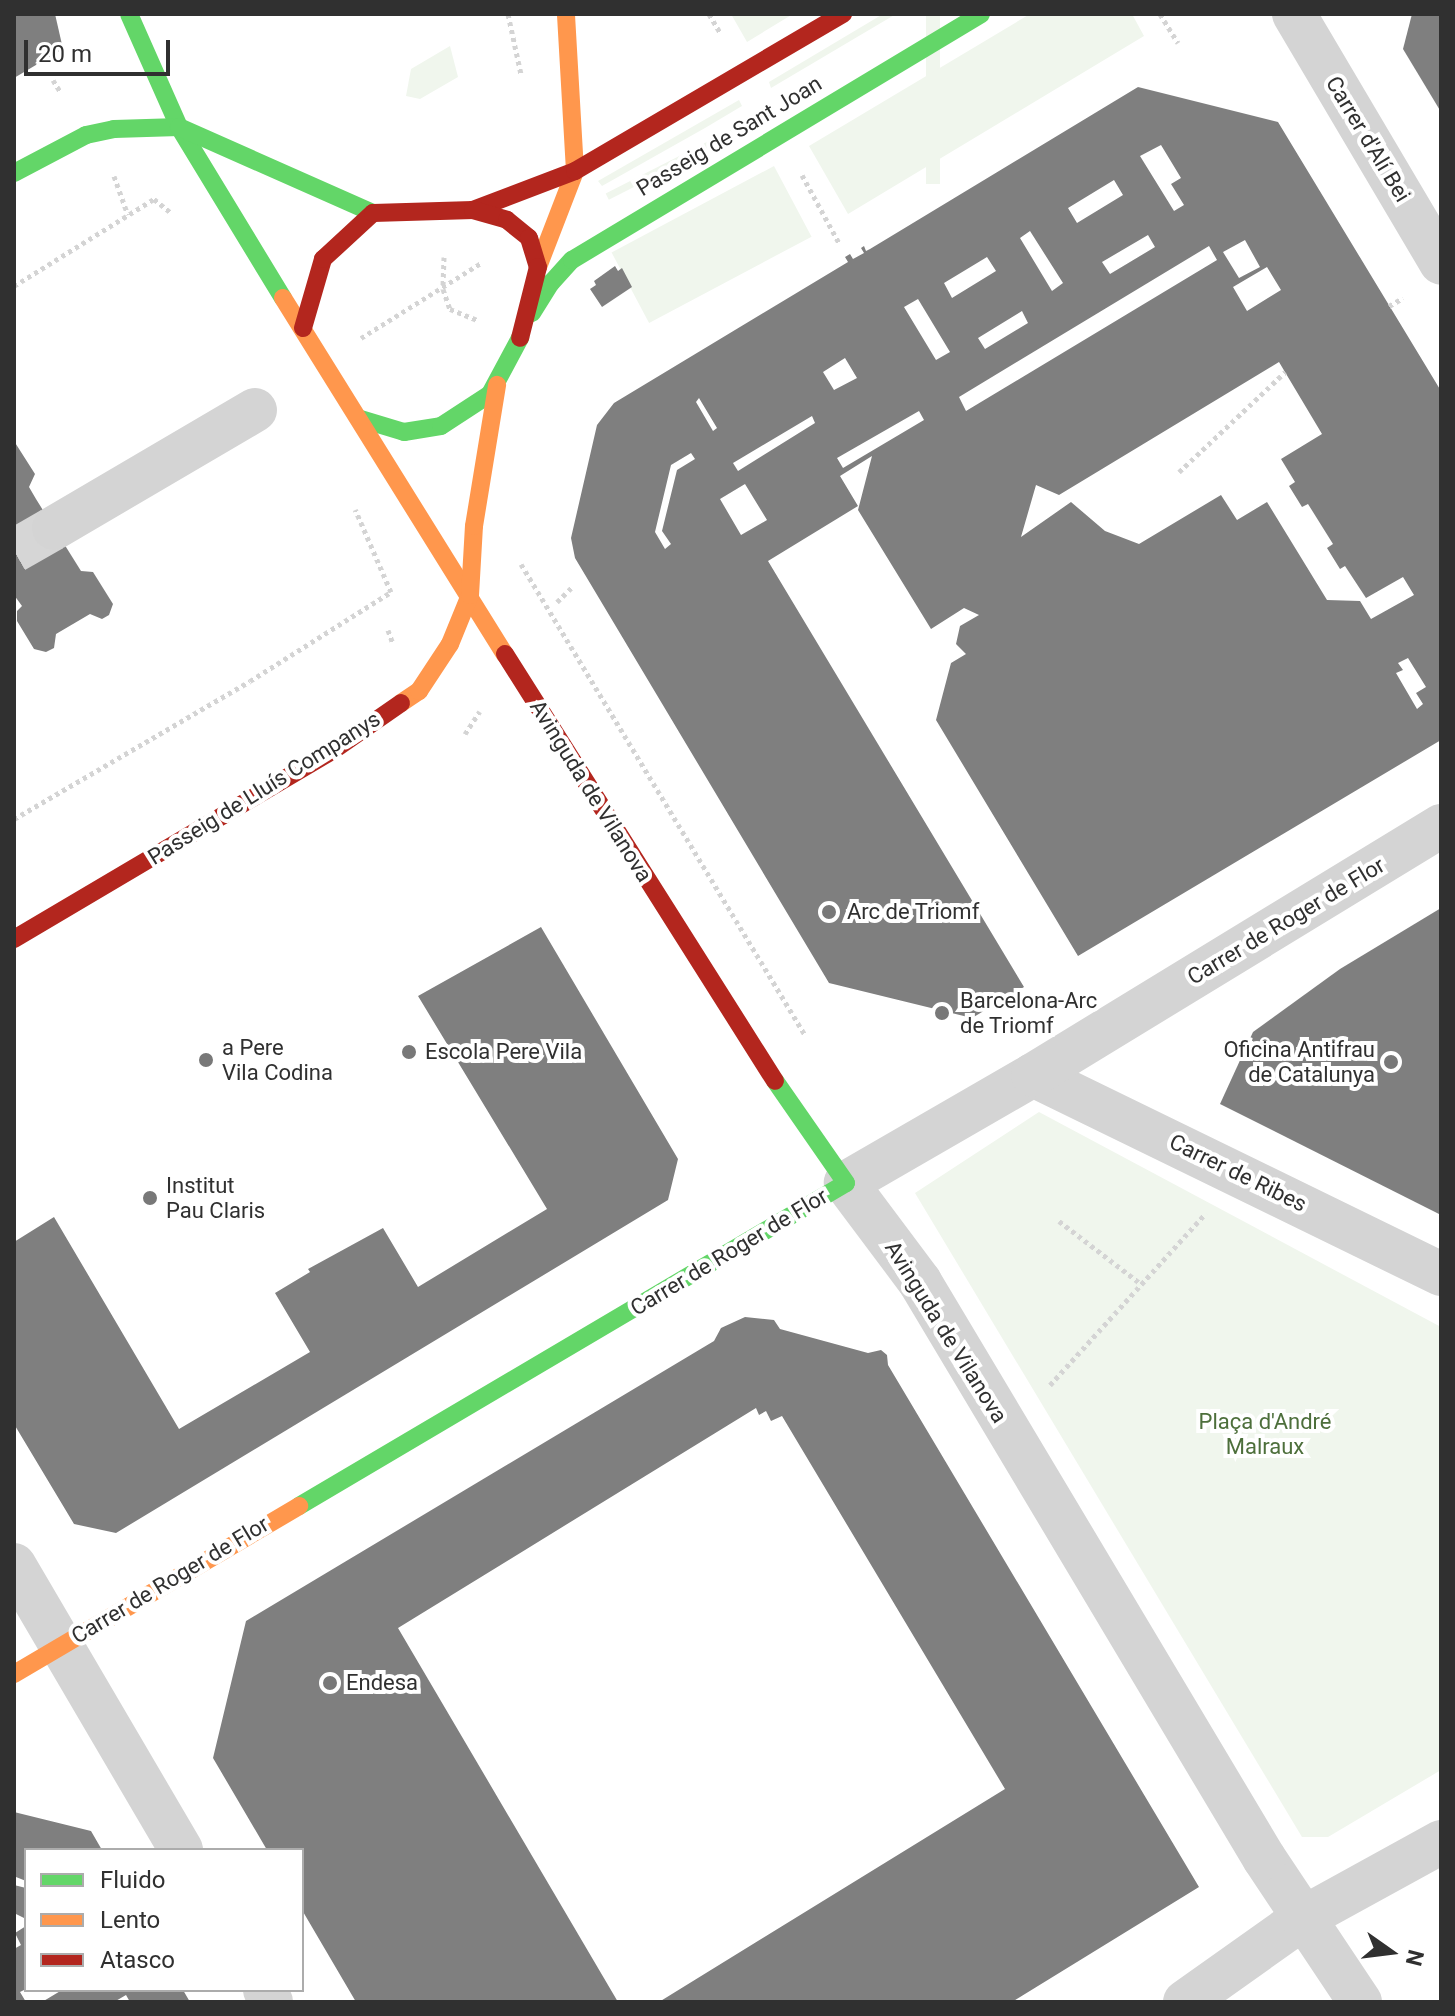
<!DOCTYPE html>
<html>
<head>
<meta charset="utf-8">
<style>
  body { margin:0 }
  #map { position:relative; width:1455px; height:2016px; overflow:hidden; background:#fff; font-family:Roboto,sans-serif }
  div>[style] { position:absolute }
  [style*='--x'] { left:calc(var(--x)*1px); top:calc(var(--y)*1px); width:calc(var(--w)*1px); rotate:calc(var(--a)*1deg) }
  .green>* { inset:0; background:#f0f6ed; transform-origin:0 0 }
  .building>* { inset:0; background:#7f7f7f }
  .street-tunnel>* { height:44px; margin-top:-22px; transform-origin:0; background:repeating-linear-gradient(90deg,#d6d6d6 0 44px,transparent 0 66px) }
  .path>* { height:5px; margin-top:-2.5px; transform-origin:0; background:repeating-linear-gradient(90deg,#d4d4d4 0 4px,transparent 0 8px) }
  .street>* { height:44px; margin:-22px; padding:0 22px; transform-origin:22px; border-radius:22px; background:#d4d4d4 }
  .fast>* { height:18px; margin:-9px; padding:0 9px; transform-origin:9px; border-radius:9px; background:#63d668 }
  .slow>* { height:18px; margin:-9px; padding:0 9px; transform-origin:9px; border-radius:9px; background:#ff974d }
  .jam>* { height:18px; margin:-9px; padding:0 9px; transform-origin:9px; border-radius:9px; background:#b3261e }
  .dots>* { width:22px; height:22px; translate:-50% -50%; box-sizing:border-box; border:4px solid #fff; border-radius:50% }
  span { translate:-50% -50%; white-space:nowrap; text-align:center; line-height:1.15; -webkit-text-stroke:8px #fff; paint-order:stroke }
  .street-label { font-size:22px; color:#303030 }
  .poi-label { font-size:22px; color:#303030 }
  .left { translate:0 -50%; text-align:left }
  .right { translate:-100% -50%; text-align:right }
  .park-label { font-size:22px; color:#4d6f3b }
  .frame { position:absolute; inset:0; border:16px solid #303030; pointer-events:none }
  .legend { position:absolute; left:24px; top:1848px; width:280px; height:144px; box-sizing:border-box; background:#fff; border:2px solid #acacac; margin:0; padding:10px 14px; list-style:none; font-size:24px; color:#303030 }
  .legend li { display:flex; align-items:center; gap:16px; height:40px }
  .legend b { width:40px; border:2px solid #acacac }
  .north { position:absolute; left:1351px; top:1912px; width:80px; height:80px; -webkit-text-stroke:6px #fff; paint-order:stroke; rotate:104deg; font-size:22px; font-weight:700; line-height:32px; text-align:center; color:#303030 }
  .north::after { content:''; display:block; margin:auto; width:28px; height:36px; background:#303030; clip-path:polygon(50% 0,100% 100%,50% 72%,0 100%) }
  .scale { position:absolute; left:24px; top:40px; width:146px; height:36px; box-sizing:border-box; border:4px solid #303030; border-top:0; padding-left:10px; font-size:24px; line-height:28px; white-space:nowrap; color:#303030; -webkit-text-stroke:6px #fff; paint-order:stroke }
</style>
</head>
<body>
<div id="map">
  <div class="green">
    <div style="clip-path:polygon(731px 14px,793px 14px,747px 42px)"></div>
    <div style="clip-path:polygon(883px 14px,896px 14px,771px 88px,769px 82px)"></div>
    <div style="left:926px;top:14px;width:14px;height:170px"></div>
    <div style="clip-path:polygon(1030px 14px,1132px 14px,1144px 36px,848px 214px,809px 146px)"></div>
    <div style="clip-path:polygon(450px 46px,458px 77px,420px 99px,406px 96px,411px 69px)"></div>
    <div style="clip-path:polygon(739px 100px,742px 106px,705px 128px,602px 186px,598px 181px)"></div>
    <div style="left:750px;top:120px;width:7px;height:162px;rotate:63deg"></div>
    <div style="left:774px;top:166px;width:80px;height:184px;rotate:62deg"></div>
    <div style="clip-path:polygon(1039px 1112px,1441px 1327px,1441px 1770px,1328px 1837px,1302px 1837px,915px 1193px)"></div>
  </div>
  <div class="building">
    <div style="clip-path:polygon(14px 14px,55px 14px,63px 49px,14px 78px)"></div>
    <div style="clip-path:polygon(1412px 14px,1441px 14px,1441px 112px,1403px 49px)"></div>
    <div style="clip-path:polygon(evenodd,1138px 87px,1278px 122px,1441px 391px,1441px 740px,1078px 956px,936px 720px,951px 663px,966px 654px,956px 644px,960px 626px,979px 615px,964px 608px,931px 629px,858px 510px,872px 456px,840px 476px,858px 506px,768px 561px,1024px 987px,972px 1018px,829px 983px,575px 558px,571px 538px,597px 425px,614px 403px,848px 262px,845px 257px,850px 254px,853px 259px,864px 253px,861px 248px,864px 246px,866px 251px,870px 249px,1138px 87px,1161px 145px,1181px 178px,1171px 184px,1184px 205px,1174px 211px,1140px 156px,1161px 145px,1138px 87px,1114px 180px,1123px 195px,1077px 223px,1068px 208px,1114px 180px,1138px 87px,1030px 231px,1063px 283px,1052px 291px,1020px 238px,1030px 231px,1138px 87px,1148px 235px,1155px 247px,1110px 274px,1102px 262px,1148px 235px,1138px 87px,1245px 240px,1260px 267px,1239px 278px,1223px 252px,1245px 240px,1138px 87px,1209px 246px,1217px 260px,966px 411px,959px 397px,1209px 246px,1138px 87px,987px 257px,996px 271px,952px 298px,944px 283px,987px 257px,1138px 87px,1267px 267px,1281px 290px,1247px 311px,1233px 287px,1267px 267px,1138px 87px,918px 299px,950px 352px,936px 360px,904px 307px,918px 299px,1138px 87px,1022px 311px,1028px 323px,985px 349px,978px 338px,1022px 311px,1138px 87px,845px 358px,857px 378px,834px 390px,823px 372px,845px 358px,1138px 87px,1279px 362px,1322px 434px,1281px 459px,1295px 482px,1289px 486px,1302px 507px,1308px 504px,1333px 544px,1327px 548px,1340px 569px,1345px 566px,1366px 598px,1403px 577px,1414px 595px,1371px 619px,1360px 601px,1327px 600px,1267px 502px,1237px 520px,1221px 495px,1139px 544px,1105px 531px,1071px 502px,1021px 537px,1036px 485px,1059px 495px,1279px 362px,1138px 87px,699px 398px,717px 428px,713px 431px,696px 402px,699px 398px,1138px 87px,919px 411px,924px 420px,843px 468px,837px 458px,919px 411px,1138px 87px,812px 416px,815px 423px,738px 471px,733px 463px,812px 416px,1138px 87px,691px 453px,695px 459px,677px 470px,662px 531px,671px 544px,665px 549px,655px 532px,671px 465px,691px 453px,1138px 87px,745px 484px,767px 520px,741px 535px,720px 499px,745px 484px,1138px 87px,1408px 658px,1426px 687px,1416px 693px,1423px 704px,1417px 709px,1396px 673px,1403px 670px,1398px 663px,1408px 658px)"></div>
    <div style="clip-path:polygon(615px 266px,618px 271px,622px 268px,632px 287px,602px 307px,590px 289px,596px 285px,594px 281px)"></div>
    <div style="clip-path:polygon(14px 441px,35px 474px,29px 487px,36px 499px,81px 571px,93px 572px,113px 604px,109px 615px,102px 619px,90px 614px,56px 634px,54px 648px,46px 652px,34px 649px,17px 621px,17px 611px,22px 606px,14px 595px)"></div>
    <div style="clip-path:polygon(1441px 908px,1441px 1215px,1220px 1104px,1253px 1032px,1340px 969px)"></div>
    <div style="clip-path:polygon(541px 927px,678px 1159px,668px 1200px,116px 1533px,74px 1524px,14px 1424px,14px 1242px,54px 1217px,179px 1429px,310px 1352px,275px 1293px,310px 1272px,308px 1269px,383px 1228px,418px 1287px,547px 1209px,418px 996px)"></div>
    <div style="clip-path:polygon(745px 1317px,774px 1320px,780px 1329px,868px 1353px,881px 1350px,887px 1355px,888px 1365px,1199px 1887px,1012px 2002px,659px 2002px,1005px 1789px,782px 1416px,771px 1421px,766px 1411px,759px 1415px,756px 1408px,398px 1628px,618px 2002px,356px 2002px,302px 1910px,302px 1850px,267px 1850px,213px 1758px,246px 1621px,714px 1341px,721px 1328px)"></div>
    <div style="clip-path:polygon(14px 1812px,91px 1831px,102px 1850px,26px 1850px,26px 1881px,16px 1877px)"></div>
    <div style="clip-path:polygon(14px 1885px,26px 1888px,26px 1919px,14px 1913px)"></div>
    <div style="clip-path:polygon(26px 1926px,26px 1989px,20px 1992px,26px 2002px,14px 2002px,14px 1949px,21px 1945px,15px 1933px)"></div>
    <div style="clip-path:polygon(62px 1990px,183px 1990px,190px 2002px,130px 2002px,126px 1995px,114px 2002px,42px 2002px)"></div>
  </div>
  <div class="street-tunnel">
    <div style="--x:14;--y:551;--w:46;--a:-29.9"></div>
  </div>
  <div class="path">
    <div style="--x:508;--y:14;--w:61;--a:77.8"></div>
    <div style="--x:709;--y:14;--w:23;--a:59"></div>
    <div style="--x:1160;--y:14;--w:34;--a:58"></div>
    <div style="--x:53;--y:80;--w:15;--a:58"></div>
    <div style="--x:802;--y:175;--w:77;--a:61.4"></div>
    <div style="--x:114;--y:176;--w:41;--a:70.3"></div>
    <div style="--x:444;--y:257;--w:32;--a:92"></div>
    <div style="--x:443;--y:289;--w:21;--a:71"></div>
    <div style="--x:450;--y:309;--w:29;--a:22"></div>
    <div style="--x:14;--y:286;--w:165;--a:-31.9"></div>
    <div style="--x:154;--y:199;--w:22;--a:39"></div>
    <div style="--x:1389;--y:306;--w:16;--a:-30"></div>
    <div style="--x:361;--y:338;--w:142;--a:-32"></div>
    <div style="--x:1179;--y:472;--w:146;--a:-43.3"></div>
    <div style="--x:521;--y:564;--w:550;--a:58.91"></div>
    <div style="--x:557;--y:602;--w:21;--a:-45"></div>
    <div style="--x:388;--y:630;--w:15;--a:70"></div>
    <div style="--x:465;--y:734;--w:27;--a:-57"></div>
    <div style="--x:14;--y:819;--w:273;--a:-30.3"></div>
    <div style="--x:250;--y:681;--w:167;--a:-32.3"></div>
    <div style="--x:391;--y:592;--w:90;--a:-113.4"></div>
    <div style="--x:1059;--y:1221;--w:103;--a:37.5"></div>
    <div style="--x:1050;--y:1385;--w:232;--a:-47.8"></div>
  </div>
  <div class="street">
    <div style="--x:1294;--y:14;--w:289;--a:59.4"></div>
    <div style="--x:54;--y:528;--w:233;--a:-30.4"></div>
    <div style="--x:1033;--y:1075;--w:454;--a:26"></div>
    <div style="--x:14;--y:1565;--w:330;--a:59.6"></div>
    <div style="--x:265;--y:1990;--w:13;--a:63"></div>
    <div style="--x:1185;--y:2002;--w:145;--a:-35.4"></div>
    <div style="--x:1303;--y:1918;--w:158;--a:-28.8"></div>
    <div style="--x:1360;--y:2002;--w:173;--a:-123.7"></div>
    <div style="--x:1264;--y:1858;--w:671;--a:-120.85"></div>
    <div style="--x:920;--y:1282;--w:124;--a:-126.8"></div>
    <div style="--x:846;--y:1183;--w:216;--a:-30"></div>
    <div style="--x:1033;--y:1075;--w:478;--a:-31.4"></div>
  </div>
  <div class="fast">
    <div style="--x:129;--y:14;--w:124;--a:66.1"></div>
    <div style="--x:179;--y:127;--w:200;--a:58.7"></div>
    <div style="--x:14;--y:173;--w:81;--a:-27.8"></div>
    <div style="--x:86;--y:135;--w:29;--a:-12"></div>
    <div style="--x:114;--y:129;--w:65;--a:-1.8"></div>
    <div style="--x:179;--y:127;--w:212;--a:23.9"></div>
    <div style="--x:532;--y:313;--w:36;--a:-58"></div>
    <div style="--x:551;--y:283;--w:31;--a:-48"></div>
    <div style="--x:572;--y:260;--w:477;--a:-31"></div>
    <div style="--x:361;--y:419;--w:45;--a:16.8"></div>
    <div style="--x:404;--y:432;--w:37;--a:-9"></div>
    <div style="--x:441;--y:426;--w:59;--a:-33.1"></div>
    <div style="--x:490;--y:394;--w:64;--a:-61.8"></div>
    <div style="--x:299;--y:1506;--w:635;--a:-30.56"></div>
    <div style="--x:846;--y:1183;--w:124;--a:-124.8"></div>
  </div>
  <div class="slow">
    <div style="--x:538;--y:267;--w:103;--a:-68.9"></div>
    <div style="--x:575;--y:171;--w:157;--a:-93.3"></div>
    <div style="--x:283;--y:298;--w:420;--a:58.1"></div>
    <div style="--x:401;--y:703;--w:22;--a:-34"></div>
    <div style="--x:419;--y:691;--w:56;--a:-56.6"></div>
    <div style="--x:450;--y:644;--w:53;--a:-67.8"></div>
    <div style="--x:470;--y:595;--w:69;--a:-86.7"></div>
    <div style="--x:474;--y:526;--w:143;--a:-80.7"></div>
    <div style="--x:14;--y:1674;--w:331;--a:-30.5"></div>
  </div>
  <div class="jam">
    <div style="--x:473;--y:210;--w:109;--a:-20.9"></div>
    <div style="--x:575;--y:171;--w:311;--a:-30.4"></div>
    <div style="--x:303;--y:328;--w:72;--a:-73.8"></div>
    <div style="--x:323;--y:259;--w:68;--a:-42.6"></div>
    <div style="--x:373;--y:213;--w:100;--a:-1.7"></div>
    <div style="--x:473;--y:210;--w:35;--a:16"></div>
    <div style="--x:507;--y:220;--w:28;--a:39"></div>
    <div style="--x:529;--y:238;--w:30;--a:73"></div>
    <div style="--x:538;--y:267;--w:73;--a:104.2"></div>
    <div style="--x:505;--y:654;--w:505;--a:57.69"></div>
    <div style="--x:14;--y:939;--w:369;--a:-30.6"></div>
    <div style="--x:332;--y:751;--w:84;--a:-34.8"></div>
  </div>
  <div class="dots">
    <div style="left:829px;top:912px;background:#787878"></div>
    <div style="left:942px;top:1013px;background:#787878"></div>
    <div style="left:409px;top:1052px;background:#787878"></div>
    <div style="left:206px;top:1060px;background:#787878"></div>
    <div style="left:1391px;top:1062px;background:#787878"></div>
    <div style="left:150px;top:1198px;background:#787878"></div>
    <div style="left:330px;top:1683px;background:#787878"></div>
  </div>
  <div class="street-label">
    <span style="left:729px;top:136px;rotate:-31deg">Passeig de Sant Joan</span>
    <span style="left:1368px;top:139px;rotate:59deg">Carrer d'Alí Bei</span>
    <span style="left:264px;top:788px;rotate:-32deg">Passeig de Lluís Companys</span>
    <span style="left:591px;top:791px;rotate:58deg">Avinguda de Vilanova</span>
    <span style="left:1286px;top:921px;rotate:-31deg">Carrer de Roger de Flor</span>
    <span style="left:1238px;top:1173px;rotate:26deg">Carrer de Ribes</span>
    <span style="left:729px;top:1252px;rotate:-31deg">Carrer de Roger de Flor</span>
    <span style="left:946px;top:1332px;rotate:58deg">Avinguda de Vilanova</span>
    <span style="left:170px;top:1580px;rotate:-31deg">Carrer de Roger de Flor</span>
  </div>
  <div class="poi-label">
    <span class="left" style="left:847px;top:912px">Arc de Triomf</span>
    <span class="left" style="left:960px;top:1013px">Barcelona-Arc<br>de Triomf</span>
    <span class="left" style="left:222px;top:1060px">a Pere<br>Vila Codina</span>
    <span class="right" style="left:1375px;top:1062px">Oficina Antifrau<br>de Catalunya</span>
    <span class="left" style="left:425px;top:1052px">Escola Pere Vila</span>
    <span class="left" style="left:166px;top:1198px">Institut<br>Pau Claris</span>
    <span class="left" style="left:346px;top:1683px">Endesa</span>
  </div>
  <div class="park-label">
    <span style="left:1265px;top:1434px">Plaça d'André<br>Malraux</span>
  </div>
  <div class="frame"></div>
  <ul class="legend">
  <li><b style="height:10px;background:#63d668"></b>Fluido</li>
  <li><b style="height:10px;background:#ff974d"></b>Lento</li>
  <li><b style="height:10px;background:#b3261e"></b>Atasco</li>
  </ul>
  <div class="north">N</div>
  <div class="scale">20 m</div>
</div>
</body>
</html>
